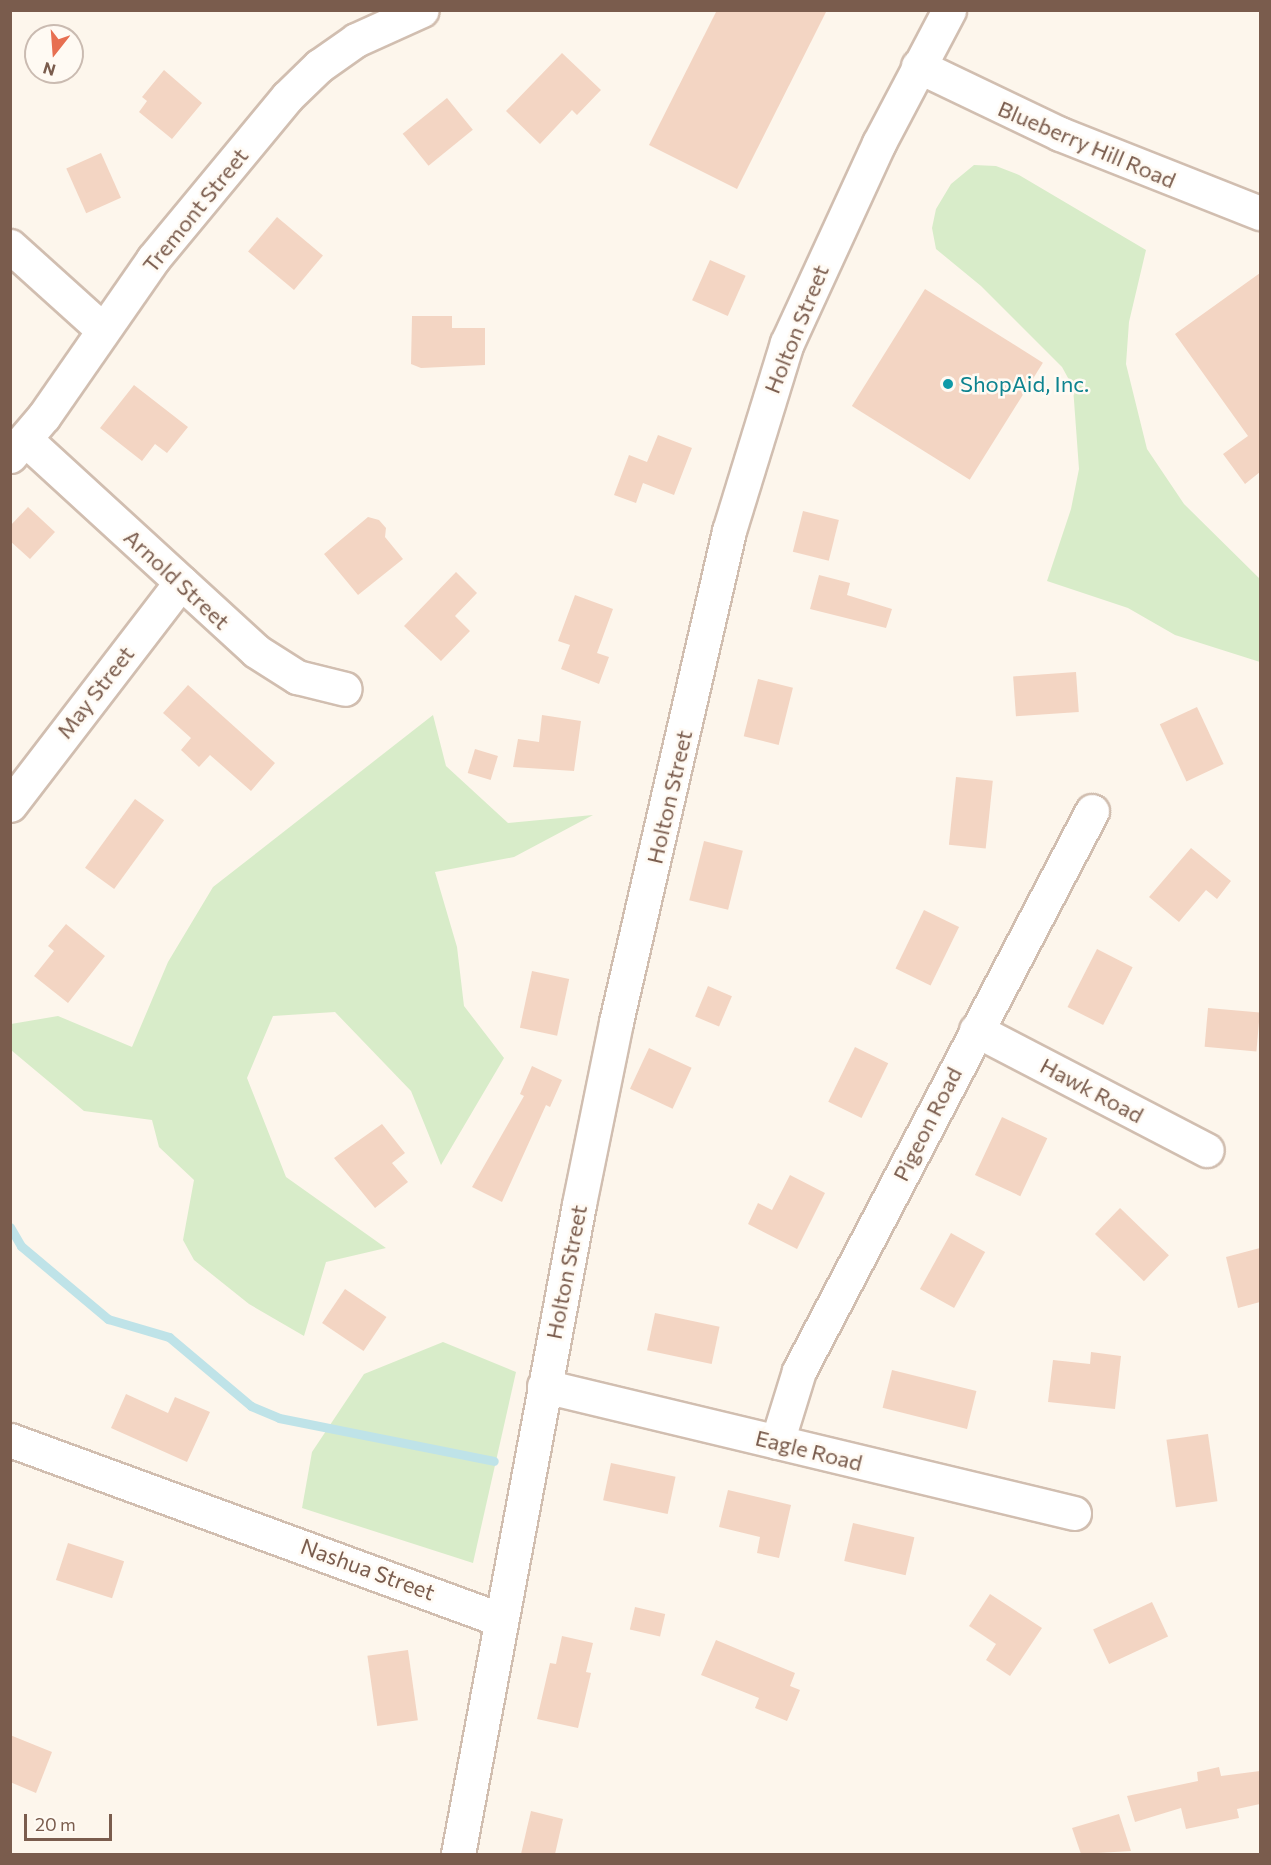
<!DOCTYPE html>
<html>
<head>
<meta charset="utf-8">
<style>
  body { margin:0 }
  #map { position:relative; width:1271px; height:1865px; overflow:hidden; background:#fdf6ec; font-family:Commissioner,sans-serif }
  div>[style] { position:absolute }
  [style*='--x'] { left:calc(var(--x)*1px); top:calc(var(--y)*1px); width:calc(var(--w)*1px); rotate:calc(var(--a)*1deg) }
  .green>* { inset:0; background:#d8ecc9 }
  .stream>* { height:9px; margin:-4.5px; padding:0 4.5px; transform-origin:4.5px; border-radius:4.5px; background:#bfe3e8 }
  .building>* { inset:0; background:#f3d5c3; transform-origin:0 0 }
  .roads { filter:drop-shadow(2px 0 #d1beb0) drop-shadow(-2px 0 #d1beb0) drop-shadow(0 2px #d1beb0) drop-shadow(0 -2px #d1beb0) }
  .street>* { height:33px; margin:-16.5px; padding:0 16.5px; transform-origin:16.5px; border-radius:16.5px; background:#fff }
  .secondary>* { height:33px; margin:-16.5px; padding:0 16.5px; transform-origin:16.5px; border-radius:16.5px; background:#fff }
  .dots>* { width:16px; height:16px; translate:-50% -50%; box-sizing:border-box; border:3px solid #fffaf3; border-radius:50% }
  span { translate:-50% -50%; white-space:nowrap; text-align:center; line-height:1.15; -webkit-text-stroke:5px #fffaf3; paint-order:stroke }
  .street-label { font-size:22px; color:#7a5c4d }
  .culture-label { font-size:22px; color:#0d838f }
  .left { translate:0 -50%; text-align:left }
  .frame { position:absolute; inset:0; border:12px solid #7a5c4d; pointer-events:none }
  .north { position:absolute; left:24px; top:24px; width:60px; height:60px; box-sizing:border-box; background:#fffaf3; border:2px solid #cabbb1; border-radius:50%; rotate:197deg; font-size:16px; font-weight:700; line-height:24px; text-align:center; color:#7a5c4d }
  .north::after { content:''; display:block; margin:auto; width:21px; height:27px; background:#e76f51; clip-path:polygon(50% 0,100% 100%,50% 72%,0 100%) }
  .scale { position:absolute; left:24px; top:1814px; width:88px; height:27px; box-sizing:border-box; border:3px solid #7a5c4d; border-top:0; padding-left:8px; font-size:18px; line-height:21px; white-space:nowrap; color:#7a5c4d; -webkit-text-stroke:4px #fffaf3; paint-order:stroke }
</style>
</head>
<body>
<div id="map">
  <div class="green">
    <div style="clip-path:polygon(974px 165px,996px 166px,1019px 175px,1146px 250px,1129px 322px,1126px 364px,1147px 449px,1184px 504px,1260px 579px,1260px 662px,1175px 635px,1128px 608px,1047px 581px,1071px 509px,1079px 469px,1073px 387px,1062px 367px,981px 286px,936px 249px,932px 228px,936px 209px,951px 184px)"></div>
    <div style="clip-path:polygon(433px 715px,446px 766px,508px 823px,593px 815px,514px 857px,435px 872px,457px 947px,464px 1006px,504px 1058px,441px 1165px,411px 1091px,335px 1012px,273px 1016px,247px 1078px,286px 1177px,386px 1248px,326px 1262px,304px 1336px,249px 1304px,194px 1260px,183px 1240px,194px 1180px,159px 1147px,152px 1120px,84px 1111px,11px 1050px,11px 1024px,58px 1016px,132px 1047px,168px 962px,213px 887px)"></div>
    <div style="clip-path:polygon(443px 1342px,516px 1372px,473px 1563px,302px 1508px,312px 1452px,364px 1374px)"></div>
  </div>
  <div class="stream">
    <div style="--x:10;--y:1227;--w:22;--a:60"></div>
    <div style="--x:21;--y:1246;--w:114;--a:40"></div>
    <div style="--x:108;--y:1319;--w:64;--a:16.4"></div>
    <div style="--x:169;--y:1337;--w:107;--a:40.1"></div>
    <div style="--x:251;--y:1406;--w:30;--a:23"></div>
    <div style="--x:279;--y:1418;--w:219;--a:11.3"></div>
  </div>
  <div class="building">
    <div style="clip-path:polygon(717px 10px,827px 10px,737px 189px,649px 145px)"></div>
    <div style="clip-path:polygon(562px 53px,601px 90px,577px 115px,572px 110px,540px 144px,506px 111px)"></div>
    <div style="clip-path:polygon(164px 70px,202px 103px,172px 139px,139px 112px,147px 101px,142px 97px)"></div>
    <div style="left:447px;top:98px;width:41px;height:57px;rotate:51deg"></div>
    <div style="left:101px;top:153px;width:49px;height:38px;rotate:66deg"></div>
    <div style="left:277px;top:217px;width:60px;height:45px;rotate:40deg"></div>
    <div style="left:710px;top:260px;width:39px;height:44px;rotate:24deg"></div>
    <div style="clip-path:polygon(1260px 273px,1260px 472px,1245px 484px,1223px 454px,1248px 436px,1175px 334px)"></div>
    <div style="left:925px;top:289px;width:139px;height:138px;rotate:32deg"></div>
    <div style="clip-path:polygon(412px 316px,452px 316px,452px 328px,485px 328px,485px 365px,421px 368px,411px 364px)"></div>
    <div style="clip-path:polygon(134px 385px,188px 427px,167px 453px,155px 444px,142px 461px,100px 428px)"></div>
    <div style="clip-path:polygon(658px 435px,692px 448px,674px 495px,643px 483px,636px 503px,614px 495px,629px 455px,647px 462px)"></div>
    <div style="clip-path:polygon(28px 507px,55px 532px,30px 559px,10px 541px,10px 526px)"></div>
    <div style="left:803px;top:511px;width:37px;height:42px;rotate:14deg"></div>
    <div style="clip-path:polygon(368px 517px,379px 520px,386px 528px,385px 537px,403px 559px,358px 595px,324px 554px)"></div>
    <div style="clip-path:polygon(456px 572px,477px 593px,455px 616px,470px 631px,441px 661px,404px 626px)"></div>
    <div style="clip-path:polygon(819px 575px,850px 583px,847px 595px,892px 609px,886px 628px,810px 609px)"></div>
    <div style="clip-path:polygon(575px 595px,613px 609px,597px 653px,609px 657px,599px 684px,561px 669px,570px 645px,558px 641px)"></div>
    <div style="left:1076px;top:672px;width:40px;height:63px;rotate:86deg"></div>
    <div style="left:758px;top:679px;width:36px;height:59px;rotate:14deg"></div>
    <div style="clip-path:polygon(188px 685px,275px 763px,251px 791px,210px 755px,199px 767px,181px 750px,191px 738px,163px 713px)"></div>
    <div style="left:1197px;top:707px;width:63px;height:41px;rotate:65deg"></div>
    <div style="clip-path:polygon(542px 715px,581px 721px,574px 771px,513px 767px,518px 739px,539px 742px)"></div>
    <div style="left:475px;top:749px;width:24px;height:25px;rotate:17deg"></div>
    <div style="left:956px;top:777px;width:37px;height:68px;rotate:6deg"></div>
    <div style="left:135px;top:799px;width:36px;height:85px;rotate:36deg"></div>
    <div style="left:704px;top:841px;width:40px;height:61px;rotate:14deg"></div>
    <div style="clip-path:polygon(1191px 848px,1231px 881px,1217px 899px,1206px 890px,1179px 922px,1149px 897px)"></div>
    <div style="left:924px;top:910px;width:39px;height:65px;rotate:26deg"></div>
    <div style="clip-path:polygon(66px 924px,105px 956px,68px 1003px,34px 976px,54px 951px,48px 946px)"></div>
    <div style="left:1097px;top:949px;width:40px;height:65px;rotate:27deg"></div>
    <div style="left:532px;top:971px;width:38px;height:58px;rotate:12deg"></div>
    <div style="left:708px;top:986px;width:26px;height:33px;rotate:23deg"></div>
    <div style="left:1208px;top:1008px;width:52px;height:39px;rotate:5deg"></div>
    <div style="left:855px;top:1047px;width:37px;height:61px;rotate:26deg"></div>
    <div style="left:649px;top:1048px;width:47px;height:45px;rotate:25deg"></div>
    <div style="clip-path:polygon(532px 1066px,562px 1080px,550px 1107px,546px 1105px,502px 1202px,472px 1187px,524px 1096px,520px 1094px)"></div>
    <div style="left:1002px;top:1117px;width:50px;height:64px;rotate:25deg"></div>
    <div style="clip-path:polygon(382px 1124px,405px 1153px,392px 1163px,408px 1182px,375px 1208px,334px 1158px)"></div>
    <div style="clip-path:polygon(790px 1175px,825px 1193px,797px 1249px,748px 1224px,758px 1203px,772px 1210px)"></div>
    <div style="left:1120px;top:1208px;width:68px;height:36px;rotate:44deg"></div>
    <div style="left:951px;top:1233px;width:39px;height:64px;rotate:29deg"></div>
    <div style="clip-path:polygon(1260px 1248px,1260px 1302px,1238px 1308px,1226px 1257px)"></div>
    <div style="left:345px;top:1289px;width:50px;height:41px;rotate:34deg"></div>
    <div style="left:655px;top:1313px;width:66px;height:38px;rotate:12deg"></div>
    <div style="clip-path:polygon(1091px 1352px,1121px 1356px,1115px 1409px,1048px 1402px,1053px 1360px,1090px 1364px)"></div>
    <div style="left:892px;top:1370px;width:87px;height:39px;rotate:14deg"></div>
    <div style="clip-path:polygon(126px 1394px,168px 1413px,175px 1397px,210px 1412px,187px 1462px,111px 1428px)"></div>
    <div style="left:1208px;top:1434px;width:68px;height:42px;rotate:82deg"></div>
    <div style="left:611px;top:1463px;width:66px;height:38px;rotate:12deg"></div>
    <div style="clip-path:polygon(728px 1490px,791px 1505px,779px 1558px,757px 1553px,760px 1537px,719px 1527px)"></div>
    <div style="left:853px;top:1523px;width:63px;height:39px;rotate:13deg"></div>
    <div style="left:68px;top:1543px;width:59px;height:39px;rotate:18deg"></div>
    <div style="clip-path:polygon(990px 1594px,1042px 1628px,1010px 1676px,986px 1660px,996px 1644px,969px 1626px)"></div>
    <div style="left:1152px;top:1602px;width:38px;height:65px;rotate:65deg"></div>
    <div style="left:635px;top:1607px;width:31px;height:23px;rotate:13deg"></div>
    <div style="clip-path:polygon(562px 1636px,593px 1643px,586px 1672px,591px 1673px,578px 1728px,537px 1719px,550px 1663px,556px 1664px)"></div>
    <div style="clip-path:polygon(716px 1640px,795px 1673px,790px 1686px,800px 1690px,787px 1721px,755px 1708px,759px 1698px,701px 1675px)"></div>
    <div style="left:408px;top:1650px;width:71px;height:41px;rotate:82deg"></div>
    <div style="clip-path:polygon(10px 1735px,52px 1752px,36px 1793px,10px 1782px)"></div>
    <div style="clip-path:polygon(1219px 1767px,1221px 1776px,1260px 1771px,1260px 1804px,1237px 1809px,1239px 1818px,1186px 1829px,1181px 1808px,1135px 1822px,1127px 1796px,1198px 1781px,1197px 1772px)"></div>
    <div style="clip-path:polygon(531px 1811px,563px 1819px,555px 1854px,521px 1854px)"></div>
    <div style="clip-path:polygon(1119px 1814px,1131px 1851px,1081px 1854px,1072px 1828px)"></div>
  </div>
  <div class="roads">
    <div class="street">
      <div style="--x:918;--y:66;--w:157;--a:25.6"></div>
      <div style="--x:1060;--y:134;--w:215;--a:21.6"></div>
      <div style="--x:10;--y:246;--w:125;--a:42.1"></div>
      <div style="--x:26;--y:440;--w:312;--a:42.5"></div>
      <div style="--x:256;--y:651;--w:49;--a:32.4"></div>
      <div style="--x:297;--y:677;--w:49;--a:14"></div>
      <div style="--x:10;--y:456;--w:52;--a:-49.6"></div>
      <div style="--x:44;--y:416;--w:191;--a:-55.2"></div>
      <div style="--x:153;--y:259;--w:210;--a:-50.4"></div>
      <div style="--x:287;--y:97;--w:45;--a:-44.1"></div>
      <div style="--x:319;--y:66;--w:45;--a:-35.1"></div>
      <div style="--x:356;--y:40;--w:72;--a:-24.4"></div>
      <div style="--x:10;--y:805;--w:281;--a:-52.5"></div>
      <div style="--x:976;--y:1030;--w:260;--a:27.5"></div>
      <div style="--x:544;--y:1386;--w:545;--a:13.48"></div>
      <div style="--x:10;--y:1440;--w:521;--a:20.11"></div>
      <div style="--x:777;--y:1442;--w:74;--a:-72.8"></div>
      <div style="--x:799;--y:1371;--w:632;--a:-62.38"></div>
    </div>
    <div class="secondary">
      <div style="--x:458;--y:1854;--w:661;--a:-79.45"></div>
      <div style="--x:579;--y:1204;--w:186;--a:-78.5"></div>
      <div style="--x:616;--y:1022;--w:504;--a:-77.04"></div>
      <div style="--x:729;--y:531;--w:197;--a:-72.9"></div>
      <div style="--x:787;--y:343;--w:220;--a:-65.3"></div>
      <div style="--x:879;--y:143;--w:150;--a:-62.2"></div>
    </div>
  </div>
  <div class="dots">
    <div style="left:948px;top:384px;background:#0f9aa8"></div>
  </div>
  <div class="street-label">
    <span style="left:1087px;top:144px;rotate:23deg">Blueberry Hill Road</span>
    <span style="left:195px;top:210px;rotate:-51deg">Tremont Street</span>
    <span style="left:796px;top:329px;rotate:-68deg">Holton Street</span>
    <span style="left:177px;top:579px;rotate:43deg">Arnold Street</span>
    <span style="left:95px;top:692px;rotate:-52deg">May Street</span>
    <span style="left:669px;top:797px;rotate:-77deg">Holton Street</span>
    <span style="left:1092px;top:1090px;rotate:28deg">Hawk Road</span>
    <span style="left:927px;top:1124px;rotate:-63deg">Pigeon Road</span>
    <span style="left:566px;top:1272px;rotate:-79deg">Holton Street</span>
    <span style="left:809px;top:1450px;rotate:14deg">Eagle Road</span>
    <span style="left:368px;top:1569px;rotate:20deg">Nashua Street</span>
  </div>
  <div class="culture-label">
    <span class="left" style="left:960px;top:384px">ShopAid, Inc.</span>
  </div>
  <div class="frame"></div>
  <div class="north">N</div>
  <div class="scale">20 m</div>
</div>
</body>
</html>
